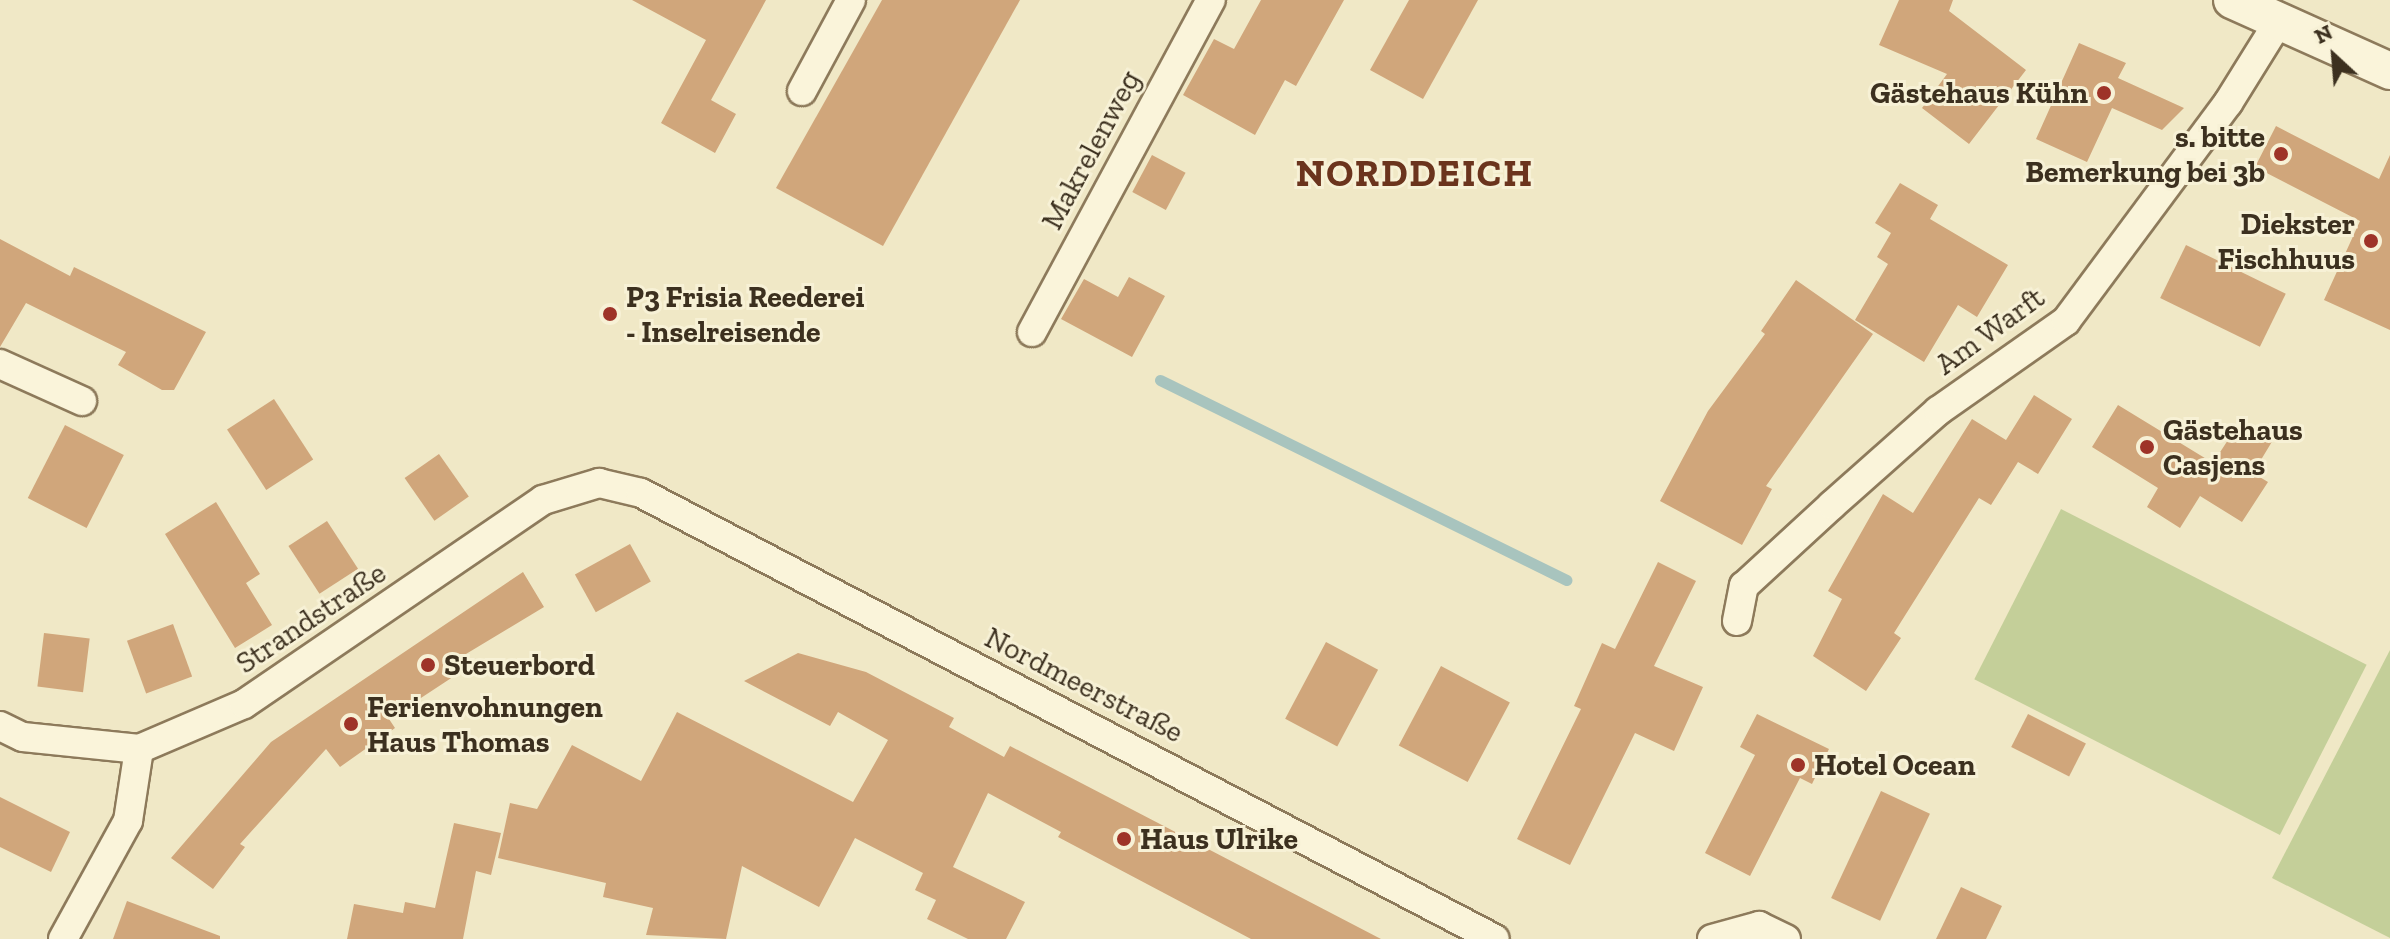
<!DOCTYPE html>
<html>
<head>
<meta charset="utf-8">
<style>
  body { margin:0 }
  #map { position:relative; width:2390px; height:939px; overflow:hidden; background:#f0e8c6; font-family:"Zilla Slab",serif }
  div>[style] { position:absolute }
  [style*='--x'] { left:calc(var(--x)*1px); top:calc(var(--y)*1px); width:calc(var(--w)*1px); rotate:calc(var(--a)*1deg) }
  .green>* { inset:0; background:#c4cf99; transform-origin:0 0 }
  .stream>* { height:11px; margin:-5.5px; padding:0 5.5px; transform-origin:5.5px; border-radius:5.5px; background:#a8c4be }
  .building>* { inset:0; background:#d0a67b; transform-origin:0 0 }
  .roads { filter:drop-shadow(2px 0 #8d7a5b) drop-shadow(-2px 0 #8d7a5b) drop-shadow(0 2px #8d7a5b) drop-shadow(0 -2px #8d7a5b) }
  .minor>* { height:28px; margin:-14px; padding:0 14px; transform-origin:14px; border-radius:14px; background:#faf4da }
  .tertiary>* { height:36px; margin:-18px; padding:0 18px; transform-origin:18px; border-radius:18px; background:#faf4da }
  .dots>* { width:22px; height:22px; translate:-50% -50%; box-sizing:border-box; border:4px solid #f7f1d6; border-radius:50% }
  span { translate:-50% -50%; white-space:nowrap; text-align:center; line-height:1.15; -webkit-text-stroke:6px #f7f1d6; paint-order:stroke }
  .poi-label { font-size:30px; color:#3c301f; font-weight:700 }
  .right { translate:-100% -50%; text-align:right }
  .left { translate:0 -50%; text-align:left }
  .street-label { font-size:30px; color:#3c301f }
  .district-label { font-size:38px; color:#6b341d; font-weight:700; letter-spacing:2px }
  .north { position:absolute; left:2294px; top:16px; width:80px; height:80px; -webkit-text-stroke:6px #f7f1d6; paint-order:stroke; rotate:334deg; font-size:22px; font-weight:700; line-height:32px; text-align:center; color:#3c301f }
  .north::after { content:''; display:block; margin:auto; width:28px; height:36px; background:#3c301f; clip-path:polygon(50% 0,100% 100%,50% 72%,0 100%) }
</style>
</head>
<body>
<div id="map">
  <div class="green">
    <div style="left:2061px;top:509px;width:343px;height:191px;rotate:27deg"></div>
    <div style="clip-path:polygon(2390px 650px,2390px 938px,2272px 878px)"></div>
  </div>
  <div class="stream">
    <div style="--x:1160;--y:380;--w:453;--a:26.2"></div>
  </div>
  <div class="building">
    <div style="clip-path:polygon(632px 0,766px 0,711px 100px,736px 114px,715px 153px,661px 123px,706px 40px)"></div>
    <div style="clip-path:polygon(882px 0,1020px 0,883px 246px,776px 188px)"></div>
    <div style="clip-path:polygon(1261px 0,1344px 0,1296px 86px,1285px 80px,1255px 135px,1183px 95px,1214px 39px,1234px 49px)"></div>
    <div style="clip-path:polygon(1409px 0,1478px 0,1423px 99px,1370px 70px)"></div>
    <div style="clip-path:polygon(1899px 0,1953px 0,1949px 11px,2026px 70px,1969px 144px,1922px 108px,1947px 74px,1879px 45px)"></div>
    <div style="clip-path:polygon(2079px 43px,2126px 63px,2118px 78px,2184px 108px,2162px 130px,2112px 108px,2087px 162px,2036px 139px)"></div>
    <div style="clip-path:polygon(2276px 126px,2379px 179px,2390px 155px,2390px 330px,2324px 300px,2360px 221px,2255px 167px)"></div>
    <div style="left:1152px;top:155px;width:38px;height:42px;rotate:28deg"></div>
    <div style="clip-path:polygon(1900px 183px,1938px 205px,1930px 219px,2008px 265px,1977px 317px,1958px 305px,1924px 362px,1855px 320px,1888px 264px,1877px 257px,1891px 233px,1875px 223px)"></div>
    <div style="clip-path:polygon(0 239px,70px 276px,74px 267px,206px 332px,174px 390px,162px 390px,118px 365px,126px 352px,26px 303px,0 347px)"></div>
    <div style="left:2186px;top:245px;width:111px;height:59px;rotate:26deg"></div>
    <div style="clip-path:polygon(1129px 277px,1165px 296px,1132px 357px,1061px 319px,1084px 279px,1118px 297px)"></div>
    <div style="clip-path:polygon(1796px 280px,1873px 334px,1766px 486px,1772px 489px,1742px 545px,1660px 501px,1708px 411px,1765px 334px,1761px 331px)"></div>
    <div style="clip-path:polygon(2034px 395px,2072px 419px,2038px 474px,2018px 462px,1991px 505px,1979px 498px,1894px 633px,1901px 638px,1866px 691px,1813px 656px,1842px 599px,1828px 591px,1883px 494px,1913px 513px,1972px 419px,2006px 440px)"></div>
    <div style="left:274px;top:399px;width:72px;height:56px;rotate:57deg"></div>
    <div style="clip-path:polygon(2118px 405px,2213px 463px,2241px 420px,2273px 440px,2253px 473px,2268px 482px,2242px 522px,2200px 496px,2180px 528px,2147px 507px,2158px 488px,2092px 447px)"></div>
    <div style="left:65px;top:425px;width:66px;height:82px;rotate:27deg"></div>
    <div style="left:439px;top:454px;width:52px;height:42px;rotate:55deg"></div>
    <div style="clip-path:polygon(216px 502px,260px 574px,246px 583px,272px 625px,235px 648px,165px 534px)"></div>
    <div style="left:327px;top:521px;width:57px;height:46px;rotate:57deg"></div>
    <div style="left:630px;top:544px;width:43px;height:63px;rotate:61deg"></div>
    <div style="clip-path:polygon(1658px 562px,1696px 581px,1654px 666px,1703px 687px,1674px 751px,1635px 733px,1570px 865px,1517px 839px,1581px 709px,1574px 706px,1602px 643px,1615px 649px)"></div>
    <div style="clip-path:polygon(523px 572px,544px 607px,461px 657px,468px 667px,389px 719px,395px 728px,340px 767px,326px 749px,240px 844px,245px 847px,213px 889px,171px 858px,271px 742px)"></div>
    <div style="left:173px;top:624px;width:56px;height:49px;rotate:70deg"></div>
    <div style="left:44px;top:633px;width:46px;height:54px;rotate:7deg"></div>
    <div style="left:1326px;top:642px;width:59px;height:87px;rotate:28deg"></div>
    <div style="clip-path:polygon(798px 653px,866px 672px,954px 718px,949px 727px,1004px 757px,1010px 746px,1381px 939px,1251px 939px,1058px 837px,1061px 832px,988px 793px,953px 867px,1025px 902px,1006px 939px,968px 939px,927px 919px,936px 900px,915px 890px,923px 873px,855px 838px,819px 907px,742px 866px,726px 939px,646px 935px,653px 908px,603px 897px,606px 883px,498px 858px,510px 803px,537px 809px,572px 745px,641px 781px,677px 712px,853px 802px,888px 740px,838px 712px,830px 726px,744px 681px)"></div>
    <div style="left:1441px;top:666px;width:78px;height:90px;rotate:28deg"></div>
    <div style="clip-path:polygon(1757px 714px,1829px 749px,1812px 784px,1800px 778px,1750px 876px,1705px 853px,1755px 755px,1740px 747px)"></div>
    <div style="left:2028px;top:714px;width:65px;height:37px;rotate:27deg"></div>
    <div style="left:1881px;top:791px;width:54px;height:118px;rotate:25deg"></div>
    <div style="clip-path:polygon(0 797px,70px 832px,51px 872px,0 847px)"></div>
    <div style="clip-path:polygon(454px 823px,501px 833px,491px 875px,476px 871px,463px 939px,347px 939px,354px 904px,403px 913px,405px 902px,435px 908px)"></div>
    <div style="clip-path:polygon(1961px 887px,2002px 906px,1986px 939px,1936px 939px)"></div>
    <div style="clip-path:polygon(127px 901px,220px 936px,220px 939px,113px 939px)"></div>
  </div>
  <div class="roads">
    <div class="minor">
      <div style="--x:802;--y:91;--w:103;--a:-61.7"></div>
      <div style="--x:1032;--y:332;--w:377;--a:-61.7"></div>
      <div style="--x:0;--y:364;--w:90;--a:24.3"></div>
      <div style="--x:1737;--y:621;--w:36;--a:-79"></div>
      <div style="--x:1744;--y:586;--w:120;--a:-42.6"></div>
      <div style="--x:1832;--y:505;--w:142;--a:-41.6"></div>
      <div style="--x:1938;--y:411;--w:156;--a:-35.1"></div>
      <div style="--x:2066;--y:321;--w:272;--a:-53.4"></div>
      <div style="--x:2228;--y:103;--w:97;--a:-58.1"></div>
      <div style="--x:0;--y:726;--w:25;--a:26"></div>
      <div style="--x:23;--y:737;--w:117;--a:5.9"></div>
      <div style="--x:139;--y:749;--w:114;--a:-23.2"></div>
      <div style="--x:244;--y:704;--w:362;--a:-34.3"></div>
      <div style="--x:543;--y:500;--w:59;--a:-16.9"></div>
      <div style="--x:599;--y:483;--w:43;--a:13.4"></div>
      <div style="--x:641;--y:493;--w:963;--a:27.58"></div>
      <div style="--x:63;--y:939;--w:135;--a:-61.2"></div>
      <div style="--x:128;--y:821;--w:73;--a:-81.3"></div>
      <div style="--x:1712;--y:939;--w:49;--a:-15.5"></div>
      <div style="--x:1759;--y:926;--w:30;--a:26"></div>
    </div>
    <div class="tertiary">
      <div style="--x:2232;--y:0;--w:173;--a:24.2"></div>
    </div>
  </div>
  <div class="dots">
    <div style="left:2104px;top:93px;background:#9e3328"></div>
    <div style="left:2281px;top:154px;background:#9e3328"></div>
    <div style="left:2371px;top:241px;background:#9e3328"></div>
    <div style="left:610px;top:314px;background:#9e3328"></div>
    <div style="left:2147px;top:447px;background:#9e3328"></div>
    <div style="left:428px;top:665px;background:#9e3328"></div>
    <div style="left:351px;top:724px;background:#9e3328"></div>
    <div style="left:1798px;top:765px;background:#9e3328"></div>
    <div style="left:1124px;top:839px;background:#9e3328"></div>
  </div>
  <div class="poi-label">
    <span class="right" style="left:2088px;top:93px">Gästehaus Kühn</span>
    <span class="right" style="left:2265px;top:154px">s. bitte<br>Bemerkung bei 3b</span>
    <span class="right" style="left:2355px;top:241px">Diekster<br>Fischhuus</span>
    <span class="left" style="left:626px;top:314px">P3 Frisia Reederei<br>- Inselreisende</span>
    <span class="left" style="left:2163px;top:447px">Gästehaus<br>Casjens</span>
    <span class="left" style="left:444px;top:665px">Steuerbord</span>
    <span class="left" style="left:367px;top:724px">Ferienvohnungen<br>Haus Thomas</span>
    <span class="left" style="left:1814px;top:765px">Hotel Ocean</span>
    <span class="left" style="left:1140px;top:839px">Haus Ulrike</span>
  </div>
  <div class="street-label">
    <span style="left:1091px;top:150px;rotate:-62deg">Makrelenweg</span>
    <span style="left:1990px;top:331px;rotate:-36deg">Am Warft</span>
    <span style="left:311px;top:618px;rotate:-34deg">Strandstraße</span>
    <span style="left:1084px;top:685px;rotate:27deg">Nordmeerstraße</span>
  </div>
  <div class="district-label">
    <span style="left:1415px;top:174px">NORDDEICH</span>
  </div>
  <div class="north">N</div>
</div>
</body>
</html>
